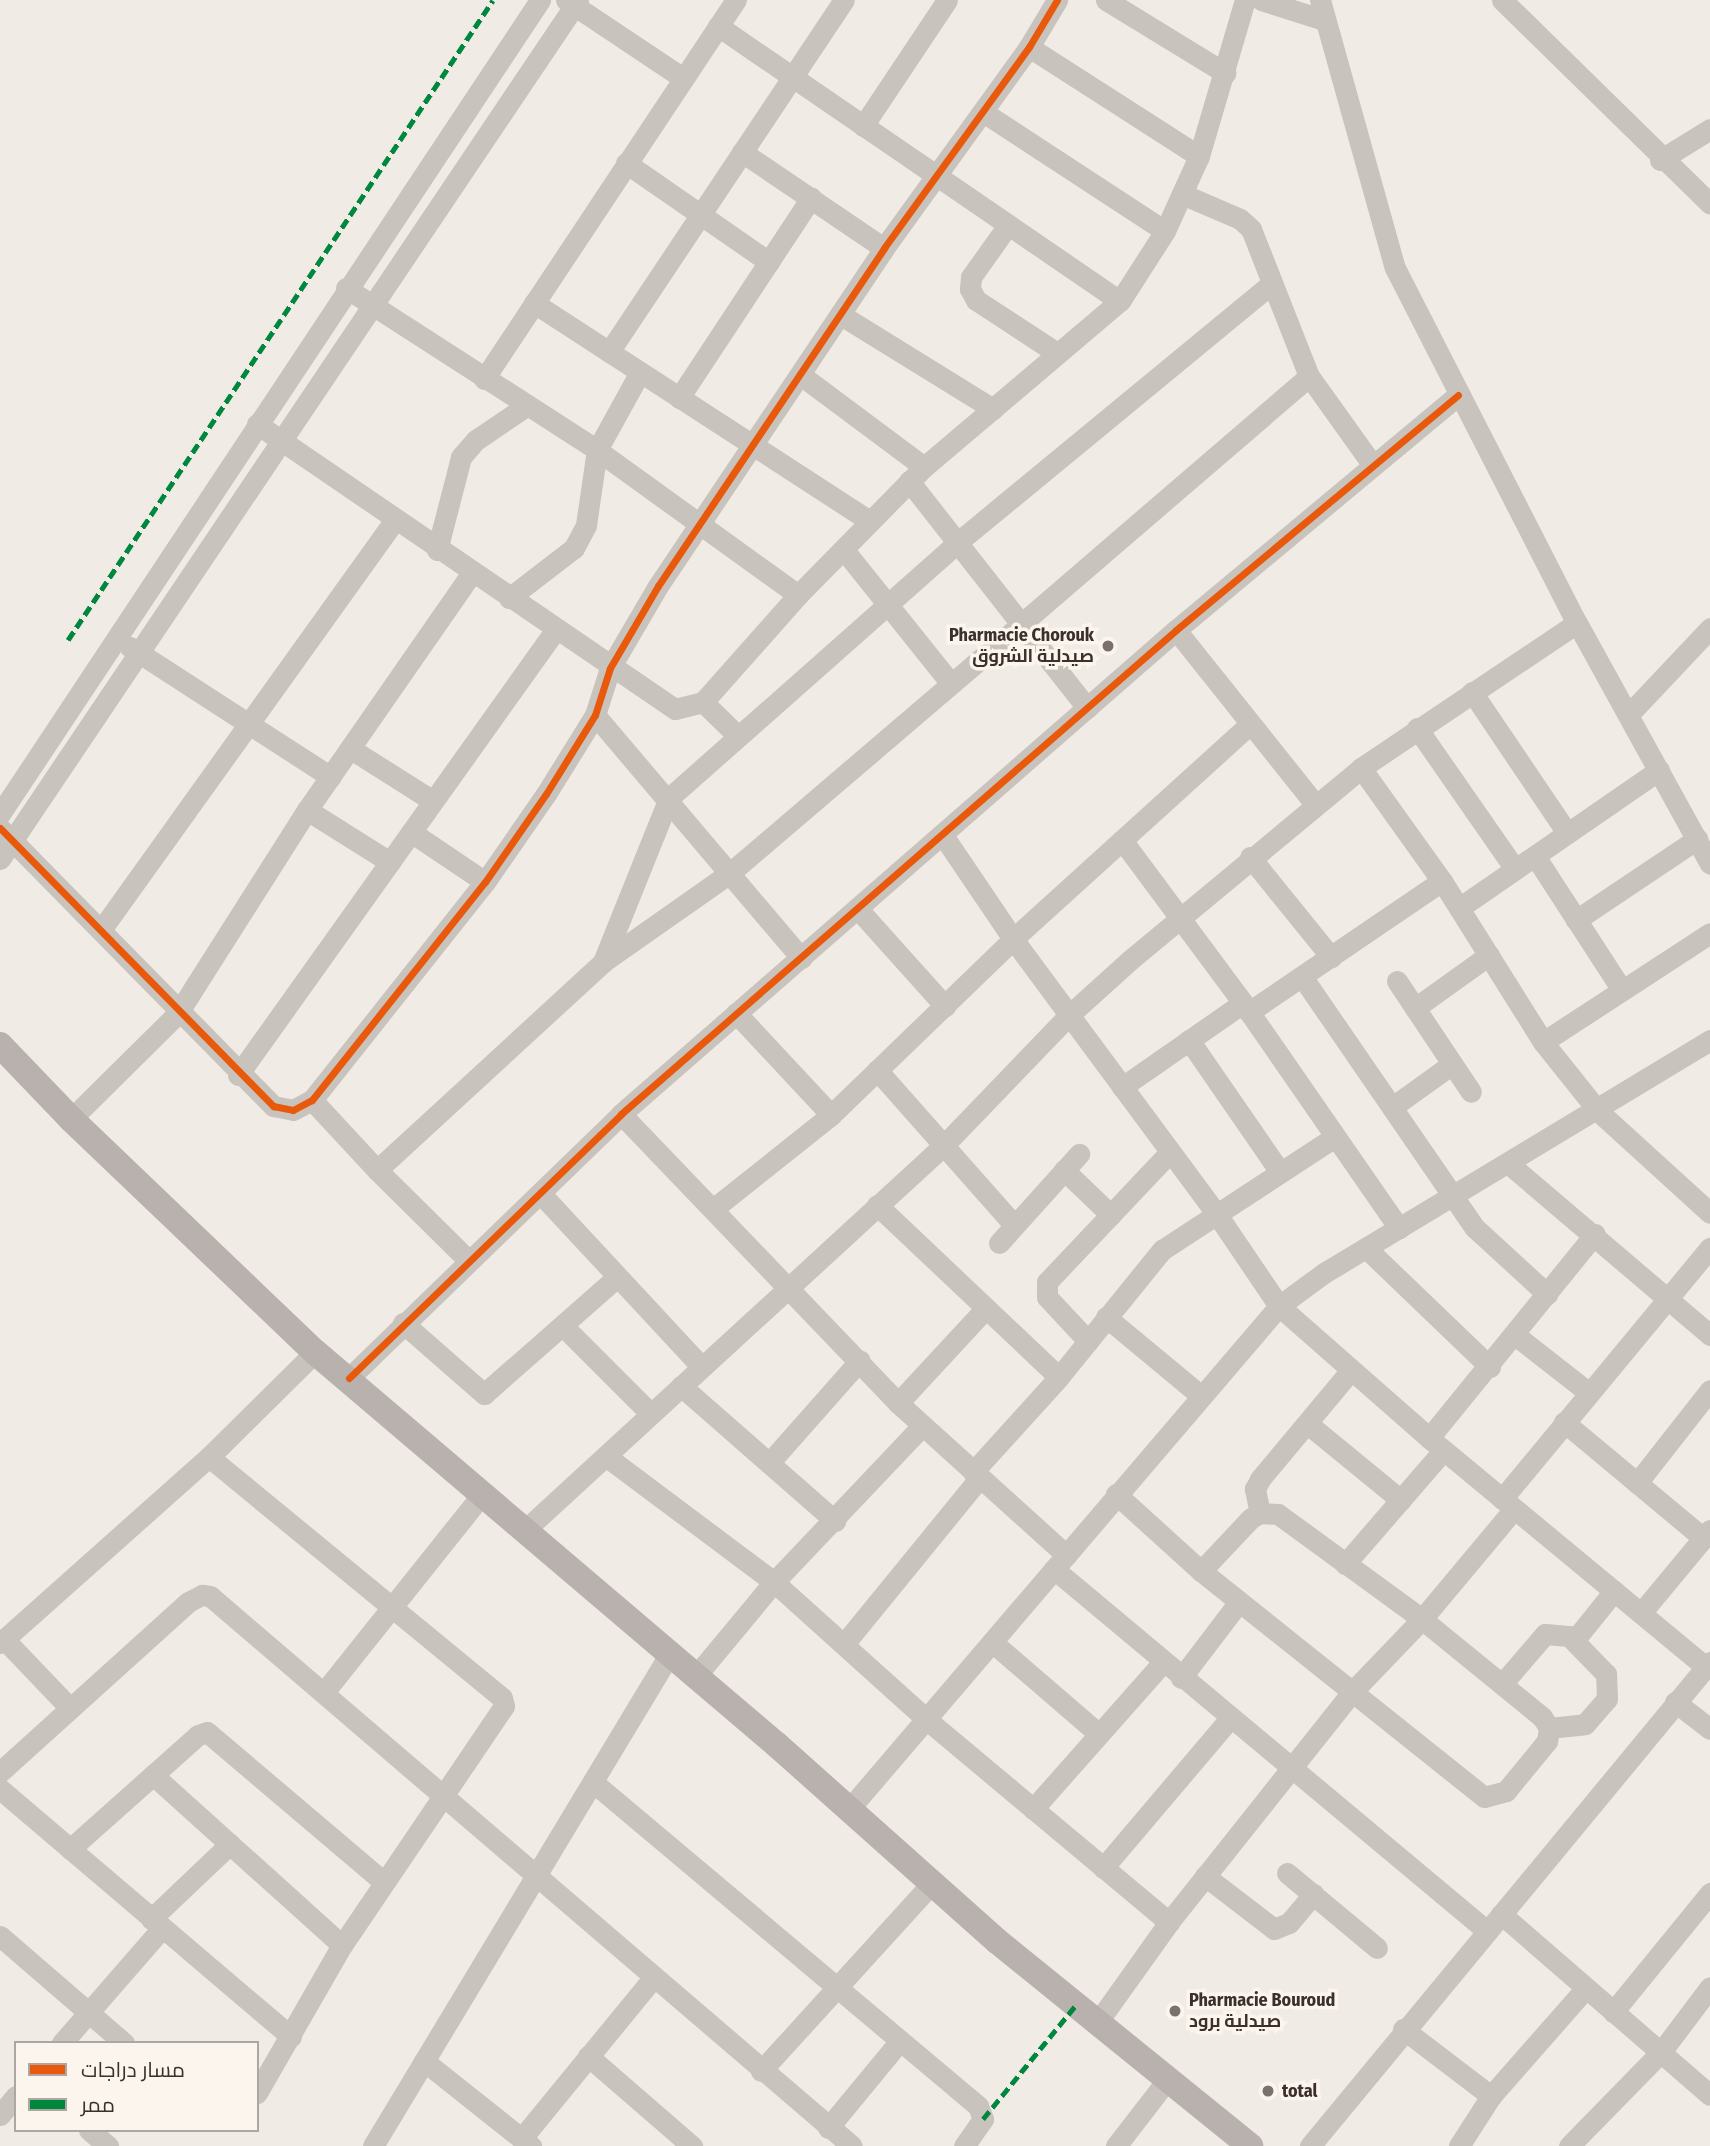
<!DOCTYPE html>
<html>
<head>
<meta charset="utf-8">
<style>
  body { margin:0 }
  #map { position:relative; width:1710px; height:2146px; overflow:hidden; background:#f0ebe5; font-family:"Fira Sans Condensed",Cairo,sans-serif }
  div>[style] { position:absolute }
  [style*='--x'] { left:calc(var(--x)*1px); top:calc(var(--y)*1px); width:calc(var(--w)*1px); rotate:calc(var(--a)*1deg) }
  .minor>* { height:21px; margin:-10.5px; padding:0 10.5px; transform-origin:10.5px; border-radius:10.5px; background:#c9c3be }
  .major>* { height:26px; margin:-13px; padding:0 13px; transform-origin:13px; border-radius:13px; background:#b8b1ad }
  .quiet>* { height:5px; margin-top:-2.5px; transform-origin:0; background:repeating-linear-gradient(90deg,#00873e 0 10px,transparent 0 15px) }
  .cycleway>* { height:7px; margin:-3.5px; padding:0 3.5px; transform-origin:3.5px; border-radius:3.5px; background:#e8590c }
  .dots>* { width:19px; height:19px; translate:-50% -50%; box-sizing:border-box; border:4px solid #fbf5ee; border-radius:50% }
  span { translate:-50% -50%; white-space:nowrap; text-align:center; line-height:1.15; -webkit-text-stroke:7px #fbf5ee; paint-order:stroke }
  .poi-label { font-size:18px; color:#3b302b; font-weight:700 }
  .right { translate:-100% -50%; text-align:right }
  .left { translate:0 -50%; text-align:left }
  .legend { position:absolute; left:14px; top:2041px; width:245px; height:91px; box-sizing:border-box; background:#fbf5ee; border:2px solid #aea6a0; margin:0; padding:9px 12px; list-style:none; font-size:21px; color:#3b302b }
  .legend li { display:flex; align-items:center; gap:14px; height:35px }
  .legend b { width:35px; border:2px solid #aea6a0 }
</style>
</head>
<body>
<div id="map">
  <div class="minor">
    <div style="--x:566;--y:0;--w:141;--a:33.7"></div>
    <div style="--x:1106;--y:0;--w:140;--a:31.5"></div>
    <div style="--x:1261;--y:0;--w:66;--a:17.6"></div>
    <div style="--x:1320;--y:0;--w:278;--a:74.4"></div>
    <div style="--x:1395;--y:268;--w:399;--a:62.9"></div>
    <div style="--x:1577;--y:623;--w:275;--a:61.1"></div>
    <div style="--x:1502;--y:0;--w:291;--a:44.4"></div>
    <div style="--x:718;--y:26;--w:487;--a:34.4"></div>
    <div style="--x:1029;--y:47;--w:202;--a:32.7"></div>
    <div style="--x:983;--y:112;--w:217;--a:33.2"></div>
    <div style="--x:863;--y:126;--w:151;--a:-56.3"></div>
    <div style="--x:742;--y:152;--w:171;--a:34.1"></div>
    <div style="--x:1660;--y:160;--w:59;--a:-31.8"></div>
    <div style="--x:626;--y:163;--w:174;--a:34.7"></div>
    <div style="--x:1182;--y:194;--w:63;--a:23.3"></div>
    <div style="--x:1240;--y:219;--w:15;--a:42"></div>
    <div style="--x:1251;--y:229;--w:158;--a:68.5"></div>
    <div style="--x:1309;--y:376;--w:108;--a:54.4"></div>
    <div style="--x:1008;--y:225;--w:64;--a:125.4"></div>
    <div style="--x:971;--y:277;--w:12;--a:95"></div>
    <div style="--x:970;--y:289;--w:13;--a:61"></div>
    <div style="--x:976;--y:300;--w:97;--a:33.2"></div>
    <div style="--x:346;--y:288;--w:299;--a:32.8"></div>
    <div style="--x:597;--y:450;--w:248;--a:35.8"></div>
    <div style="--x:798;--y:595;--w:180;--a:-45.5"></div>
    <div style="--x:924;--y:467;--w:257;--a:-40.3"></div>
    <div style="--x:1120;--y:301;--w:83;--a:-57.3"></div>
    <div style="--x:1165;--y:231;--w:82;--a:-65.6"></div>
    <div style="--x:1199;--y:156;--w:163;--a:-73.6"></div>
    <div style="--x:534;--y:303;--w:398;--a:33"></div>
    <div style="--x:841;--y:315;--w:179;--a:31.7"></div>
    <div style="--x:609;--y:352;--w:423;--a:-56.3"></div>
    <div style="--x:802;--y:376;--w:152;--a:36.7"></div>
    <div style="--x:484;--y:379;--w:455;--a:-56.4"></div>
    <div style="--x:679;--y:398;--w:240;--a:-56.6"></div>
    <div style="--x:257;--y:424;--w:506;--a:34.29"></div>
    <div style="--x:675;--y:709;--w:29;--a:-14"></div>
    <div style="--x:703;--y:702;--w:143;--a:-48.4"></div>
    <div style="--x:909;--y:481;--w:182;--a:51.9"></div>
    <div style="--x:1021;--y:624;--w:380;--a:-40.7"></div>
    <div style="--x:437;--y:550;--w:96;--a:-75.5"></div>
    <div style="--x:461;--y:457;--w:23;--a:-49"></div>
    <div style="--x:476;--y:440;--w:60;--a:-34.2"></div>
    <div style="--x:844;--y:550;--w:168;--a:51.3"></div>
    <div style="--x:509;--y:598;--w:82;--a:-37.6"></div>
    <div style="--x:574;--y:548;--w:26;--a:-62"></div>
    <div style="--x:586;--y:525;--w:76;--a:-81.7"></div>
    <div style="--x:597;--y:450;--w:89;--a:-61.1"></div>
    <div style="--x:1176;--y:630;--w:223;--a:51.4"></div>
    <div style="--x:130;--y:647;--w:239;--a:32.9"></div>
    <div style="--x:1472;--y:692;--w:170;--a:56"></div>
    <div style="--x:703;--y:702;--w:49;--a:44.2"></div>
    <div style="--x:1630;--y:713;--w:117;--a:-46.7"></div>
    <div style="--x:595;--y:715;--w:319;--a:49.7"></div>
    <div style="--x:1417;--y:728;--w:172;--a:55.2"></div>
    <div style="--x:351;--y:749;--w:97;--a:32.4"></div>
    <div style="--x:1361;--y:768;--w:139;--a:54.4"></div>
    <div style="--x:1442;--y:881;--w:190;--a:57.9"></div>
    <div style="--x:1543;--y:1042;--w:88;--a:51.4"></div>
    <div style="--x:1598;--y:1111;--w:151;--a:42.3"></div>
    <div style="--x:307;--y:810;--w:98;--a:32.1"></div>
    <div style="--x:0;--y:814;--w:977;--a:-56.44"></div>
    <div style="--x:0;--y:828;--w:390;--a:45.5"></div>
    <div style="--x:273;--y:1106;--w:20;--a:11"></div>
    <div style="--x:293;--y:1110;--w:21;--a:-28"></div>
    <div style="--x:312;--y:1100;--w:278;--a:-51.6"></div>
    <div style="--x:485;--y:882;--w:107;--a:-55.3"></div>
    <div style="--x:546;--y:794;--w:93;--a:-58.2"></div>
    <div style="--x:595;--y:715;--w:49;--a:-72.3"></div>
    <div style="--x:610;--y:668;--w:95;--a:-59.7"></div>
    <div style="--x:658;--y:586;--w:407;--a:-56.2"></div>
    <div style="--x:884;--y:248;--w:248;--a:-54.2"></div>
    <div style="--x:1029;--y:47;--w:55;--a:-59.2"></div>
    <div style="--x:411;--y:832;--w:89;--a:34"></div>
    <div style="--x:942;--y:834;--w:127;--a:55.9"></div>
    <div style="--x:1013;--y:939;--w:341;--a:53.5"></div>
    <div style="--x:1216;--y:1213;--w:112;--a:55.9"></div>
    <div style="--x:1279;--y:1306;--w:200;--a:41.3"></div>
    <div style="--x:1429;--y:1438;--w:359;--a:39.6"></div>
    <div style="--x:1122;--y:840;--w:203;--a:53.4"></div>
    <div style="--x:1243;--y:1003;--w:274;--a:55.3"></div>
    <div style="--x:1535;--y:856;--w:160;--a:57"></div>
    <div style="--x:1250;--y:857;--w:129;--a:51"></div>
    <div style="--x:0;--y:859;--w:1035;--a:-56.06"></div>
    <div style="--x:857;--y:908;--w:132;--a:48.1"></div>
    <div style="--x:1459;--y:908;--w:243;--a:-34.6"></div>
    <div style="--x:1576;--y:920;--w:146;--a:-33.8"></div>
    <div style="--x:101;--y:930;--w:503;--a:-54.38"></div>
    <div style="--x:603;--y:962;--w:177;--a:-68.1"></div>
    <div style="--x:669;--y:798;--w:386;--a:-41.5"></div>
    <div style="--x:958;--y:542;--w:406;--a:-39.5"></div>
    <div style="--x:1303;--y:978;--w:303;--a:55.5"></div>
    <div style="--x:1475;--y:1228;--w:98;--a:42.5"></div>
    <div style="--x:1397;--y:981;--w:133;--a:56.3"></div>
    <div style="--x:1415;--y:1008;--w:91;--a:-35.6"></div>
    <div style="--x:1249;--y:1012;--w:233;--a:-34.2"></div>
    <div style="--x:736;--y:1013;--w:139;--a:47"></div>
    <div style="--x:1189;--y:1040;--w:160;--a:55.4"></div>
    <div style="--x:1543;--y:1042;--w:199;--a:-33.1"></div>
    <div style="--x:877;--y:1070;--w:207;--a:48.5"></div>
    <div style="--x:238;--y:1075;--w:548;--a:-54.51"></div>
    <div style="--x:1122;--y:1087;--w:147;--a:-34.8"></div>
    <div style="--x:312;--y:1100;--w:96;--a:47.1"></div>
    <div style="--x:1395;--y:1105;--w:70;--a:-35.7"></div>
    <div style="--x:621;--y:1114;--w:400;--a:46.2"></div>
    <div style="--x:898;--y:1403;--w:227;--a:42.1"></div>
    <div style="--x:71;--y:1119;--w:151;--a:-44.7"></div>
    <div style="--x:178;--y:1013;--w:241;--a:-57.6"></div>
    <div style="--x:307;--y:810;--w:287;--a:-55.2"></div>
    <div style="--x:1509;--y:1164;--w:264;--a:40.4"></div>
    <div style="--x:1064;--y:1170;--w:65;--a:43.8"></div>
    <div style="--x:541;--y:1194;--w:236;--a:47.1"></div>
    <div style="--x:877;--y:1205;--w:250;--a:43.4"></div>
    <div style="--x:713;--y:1209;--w:151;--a:-38.5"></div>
    <div style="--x:831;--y:1115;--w:253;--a:-44"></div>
    <div style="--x:1013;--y:939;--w:320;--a:-42.2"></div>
    <div style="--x:999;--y:1243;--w:120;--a:-48"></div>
    <div style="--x:1366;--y:1248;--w:172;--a:43.8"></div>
    <div style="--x:467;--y:1259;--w:127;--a:-135.3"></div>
    <div style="--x:377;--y:1170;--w:307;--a:-42.6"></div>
    <div style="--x:603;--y:962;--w:156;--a:-35.1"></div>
    <div style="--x:731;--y:872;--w:382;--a:-40.5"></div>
    <div style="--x:1021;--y:624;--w:107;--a:51.8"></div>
    <div style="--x:1106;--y:1317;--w:122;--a:39.7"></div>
    <div style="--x:403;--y:1323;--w:108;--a:41.2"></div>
    <div style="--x:484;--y:1394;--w:174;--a:-41.3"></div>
    <div style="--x:563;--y:1326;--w:123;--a:45"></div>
    <div style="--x:1515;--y:1335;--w:93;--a:38"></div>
    <div style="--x:1088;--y:1341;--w:60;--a:-133"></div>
    <div style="--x:1047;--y:1297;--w:15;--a:-90"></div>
    <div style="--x:1047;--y:1282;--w:179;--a:-46.6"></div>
    <div style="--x:349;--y:1378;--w:379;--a:-44.1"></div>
    <div style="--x:621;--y:1114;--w:736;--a:-41.09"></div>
    <div style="--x:1176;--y:630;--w:367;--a:-39.8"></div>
    <div style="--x:681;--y:1386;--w:205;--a:41.2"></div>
    <div style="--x:898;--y:1403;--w:129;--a:-47.2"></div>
    <div style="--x:1564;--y:1422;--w:181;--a:39.8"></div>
    <div style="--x:1308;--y:1424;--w:120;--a:39.3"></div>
    <div style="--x:1429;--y:1438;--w:263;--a:-50.9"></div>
    <div style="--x:209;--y:1457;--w:379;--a:39.4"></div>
    <div style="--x:502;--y:1698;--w:8;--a:76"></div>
    <div style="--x:504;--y:1706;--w:289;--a:124.1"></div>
    <div style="--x:342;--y:1945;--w:171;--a:119.9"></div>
    <div style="--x:607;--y:1457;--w:209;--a:36.8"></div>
    <div style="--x:774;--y:1582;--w:205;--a:42"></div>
    <div style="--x:926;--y:1719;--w:317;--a:39.9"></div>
    <div style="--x:769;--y:1463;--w:137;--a:-48.5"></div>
    <div style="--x:973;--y:1472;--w:128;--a:-47.8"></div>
    <div style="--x:1059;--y:1377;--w:164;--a:-51"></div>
    <div style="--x:1162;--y:1250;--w:207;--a:-33.2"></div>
    <div style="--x:1637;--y:1483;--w:118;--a:-51.9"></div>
    <div style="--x:1116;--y:1494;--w:115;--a:42.2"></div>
    <div style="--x:1201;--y:1571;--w:362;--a:38.6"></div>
    <div style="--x:1484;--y:1797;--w:23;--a:-15"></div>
    <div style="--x:1506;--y:1791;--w:65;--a:-50.6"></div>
    <div style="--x:1547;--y:1741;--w:13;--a:-81"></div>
    <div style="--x:1549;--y:1728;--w:13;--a:-122"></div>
    <div style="--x:1542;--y:1717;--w:155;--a:-140.8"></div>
    <div style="--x:1422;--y:1619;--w:178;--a:-143.9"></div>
    <div style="--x:1278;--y:1514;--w:18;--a:-177"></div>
    <div style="--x:1260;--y:1513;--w:10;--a:151"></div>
    <div style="--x:1251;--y:1518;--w:73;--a:133.3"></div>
    <div style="--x:1502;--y:1499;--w:326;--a:-50.4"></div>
    <div style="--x:1260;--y:1513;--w:25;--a:-102"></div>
    <div style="--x:1255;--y:1489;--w:11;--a:-63"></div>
    <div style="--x:1260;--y:1479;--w:142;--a:-50.1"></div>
    <div style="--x:526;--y:1529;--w:568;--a:-42.57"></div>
    <div style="--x:944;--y:1145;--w:179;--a:-46.1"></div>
    <div style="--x:1068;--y:1016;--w:84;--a:-42.1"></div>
    <div style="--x:1130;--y:960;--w:300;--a:-39.7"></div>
    <div style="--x:1361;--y:768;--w:260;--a:-33.9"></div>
    <div style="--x:1345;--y:1564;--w:150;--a:-49.1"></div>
    <div style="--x:1054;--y:1569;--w:564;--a:39.9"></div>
    <div style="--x:1641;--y:1613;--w:108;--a:-50.3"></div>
    <div style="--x:4;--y:1639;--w:95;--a:46.3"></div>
    <div style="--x:992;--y:1642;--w:141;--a:40.7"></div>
    <div style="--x:0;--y:1643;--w:280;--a:-41.7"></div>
    <div style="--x:209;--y:1457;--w:149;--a:-44.7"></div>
    <div style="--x:844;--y:1644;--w:215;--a:-50.8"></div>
    <div style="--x:695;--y:1677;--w:124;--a:-50.3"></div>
    <div style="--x:774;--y:1582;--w:215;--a:-46.5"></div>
    <div style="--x:1181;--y:1678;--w:96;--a:-52.7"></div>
    <div style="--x:1502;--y:1684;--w:66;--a:-49.3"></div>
    <div style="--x:1545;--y:1634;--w:32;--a:5"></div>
    <div style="--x:1577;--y:1637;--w:59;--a:-51.2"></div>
    <div style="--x:325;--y:1691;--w:253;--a:-51.4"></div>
    <div style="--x:1675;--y:1702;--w:44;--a:37.6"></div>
    <div style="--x:1549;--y:1728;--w:36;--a:-6"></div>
    <div style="--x:1585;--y:1724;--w:33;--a:-49"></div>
    <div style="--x:1607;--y:1699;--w:25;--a:-92"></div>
    <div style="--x:1606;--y:1674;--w:49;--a:-134.2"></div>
    <div style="--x:0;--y:1772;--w:253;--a:-42.1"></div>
    <div style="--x:188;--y:1602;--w:16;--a:-27"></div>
    <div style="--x:202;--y:1595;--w:8;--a:7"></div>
    <div style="--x:210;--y:1596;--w:845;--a:40.59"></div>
    <div style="--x:153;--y:1775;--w:254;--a:42"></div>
    <div style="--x:594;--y:1783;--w:502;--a:40.07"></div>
    <div style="--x:978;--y:2106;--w:14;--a:69"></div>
    <div style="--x:983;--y:2119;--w:33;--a:125"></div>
    <div style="--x:0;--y:1789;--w:382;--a:40.4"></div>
    <div style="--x:850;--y:1808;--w:660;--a:-49.48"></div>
    <div style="--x:1279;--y:1306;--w:56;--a:-36.3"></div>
    <div style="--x:1324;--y:1273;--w:451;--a:-31.1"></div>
    <div style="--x:1033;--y:1809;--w:195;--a:-48.5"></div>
    <div style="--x:70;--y:1849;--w:171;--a:-41.7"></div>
    <div style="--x:198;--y:1735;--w:9;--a:-18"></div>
    <div style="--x:207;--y:1732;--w:231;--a:40.3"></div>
    <div style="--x:1103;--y:1868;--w:197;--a:-49.7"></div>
    <div style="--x:1287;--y:1873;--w:117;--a:39.8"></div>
    <div style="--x:1205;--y:1876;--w:87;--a:37.5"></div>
    <div style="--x:1274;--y:1929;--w:16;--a:-22"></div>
    <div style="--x:1289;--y:1923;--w:38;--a:-50"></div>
    <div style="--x:1501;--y:1914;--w:276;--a:40.9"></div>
    <div style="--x:151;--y:1919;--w:109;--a:-43.5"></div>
    <div style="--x:0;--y:1936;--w:164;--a:40.8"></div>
    <div style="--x:1613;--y:2012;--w:154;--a:-50.8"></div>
    <div style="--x:1097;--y:2023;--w:124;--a:-54.5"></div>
    <div style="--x:1169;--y:1922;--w:293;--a:-51.5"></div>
    <div style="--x:1351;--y:1693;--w:103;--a:-46.2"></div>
    <div style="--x:1422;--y:1619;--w:143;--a:-50.1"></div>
    <div style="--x:1403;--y:2029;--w:111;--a:37.3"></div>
    <div style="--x:62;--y:2043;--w:152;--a:-49"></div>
    <div style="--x:588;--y:2056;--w:138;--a:40.9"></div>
    <div style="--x:424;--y:2061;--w:137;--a:38.5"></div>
    <div style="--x:761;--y:2071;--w:254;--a:-47.7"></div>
    <div style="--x:0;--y:2115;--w:25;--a:-50"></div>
    <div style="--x:828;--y:2128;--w:112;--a:-50.5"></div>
    <div style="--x:89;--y:2130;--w:25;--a:40"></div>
    <div style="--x:522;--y:2138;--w:208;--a:-50.7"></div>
    <div style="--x:373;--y:2146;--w:573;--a:-58.92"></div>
    <div style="--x:1116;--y:2146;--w:83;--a:-52.3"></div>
    <div style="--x:1310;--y:2146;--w:628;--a:-50.43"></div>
    <div style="--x:1459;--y:2146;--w:59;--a:-57.4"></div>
    <div style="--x:1491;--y:2096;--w:142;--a:-48.7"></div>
    <div style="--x:1569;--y:2146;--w:132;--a:-45.6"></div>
    <div style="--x:1661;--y:2052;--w:81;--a:-53"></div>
  </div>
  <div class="major">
    <div style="--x:0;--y:1045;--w:103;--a:46.2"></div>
    <div style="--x:71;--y:1119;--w:337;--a:43.7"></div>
    <div style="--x:315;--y:1352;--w:607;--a:40.39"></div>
    <div style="--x:777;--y:1745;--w:295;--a:41.7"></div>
    <div style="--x:997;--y:1941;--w:326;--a:39"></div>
  </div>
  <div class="quiet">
    <div style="--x:68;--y:640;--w:768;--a:-56.41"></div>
    <div style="--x:983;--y:2119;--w:146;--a:-50.8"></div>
  </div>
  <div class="cycleway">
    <div style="--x:0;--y:828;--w:390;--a:45.5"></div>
    <div style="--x:273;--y:1106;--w:20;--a:11"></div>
    <div style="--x:293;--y:1110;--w:21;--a:-28"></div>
    <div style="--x:312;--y:1100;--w:278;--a:-51.6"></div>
    <div style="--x:485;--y:882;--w:107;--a:-55.3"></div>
    <div style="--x:546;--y:794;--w:93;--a:-58.2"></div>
    <div style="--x:595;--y:715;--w:49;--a:-72.3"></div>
    <div style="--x:610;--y:668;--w:95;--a:-59.7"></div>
    <div style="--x:658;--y:586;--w:407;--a:-56.2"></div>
    <div style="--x:884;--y:248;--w:248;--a:-54.2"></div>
    <div style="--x:1029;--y:47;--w:55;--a:-59.2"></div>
    <div style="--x:349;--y:1378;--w:379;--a:-44.1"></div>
    <div style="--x:621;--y:1114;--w:736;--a:-41.09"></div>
    <div style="--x:1176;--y:630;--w:367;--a:-39.8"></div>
  </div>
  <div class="dots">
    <div style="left:1108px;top:646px;background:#7a716c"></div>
    <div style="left:1175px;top:2011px;background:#7a716c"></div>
    <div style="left:1268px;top:2091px;background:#7a716c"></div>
  </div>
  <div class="poi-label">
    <span class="right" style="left:1094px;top:646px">Pharmacie Chorouk<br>صيدلية الشروق</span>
    <span class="left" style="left:1189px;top:2011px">Pharmacie Bouroud<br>صيدلية برود</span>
    <span class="left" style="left:1282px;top:2091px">total</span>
  </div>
  <ul class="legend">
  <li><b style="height:9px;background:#e8590c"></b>مسار دراجات</li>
  <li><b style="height:9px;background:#00873e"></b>ممر</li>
  </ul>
</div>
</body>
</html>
